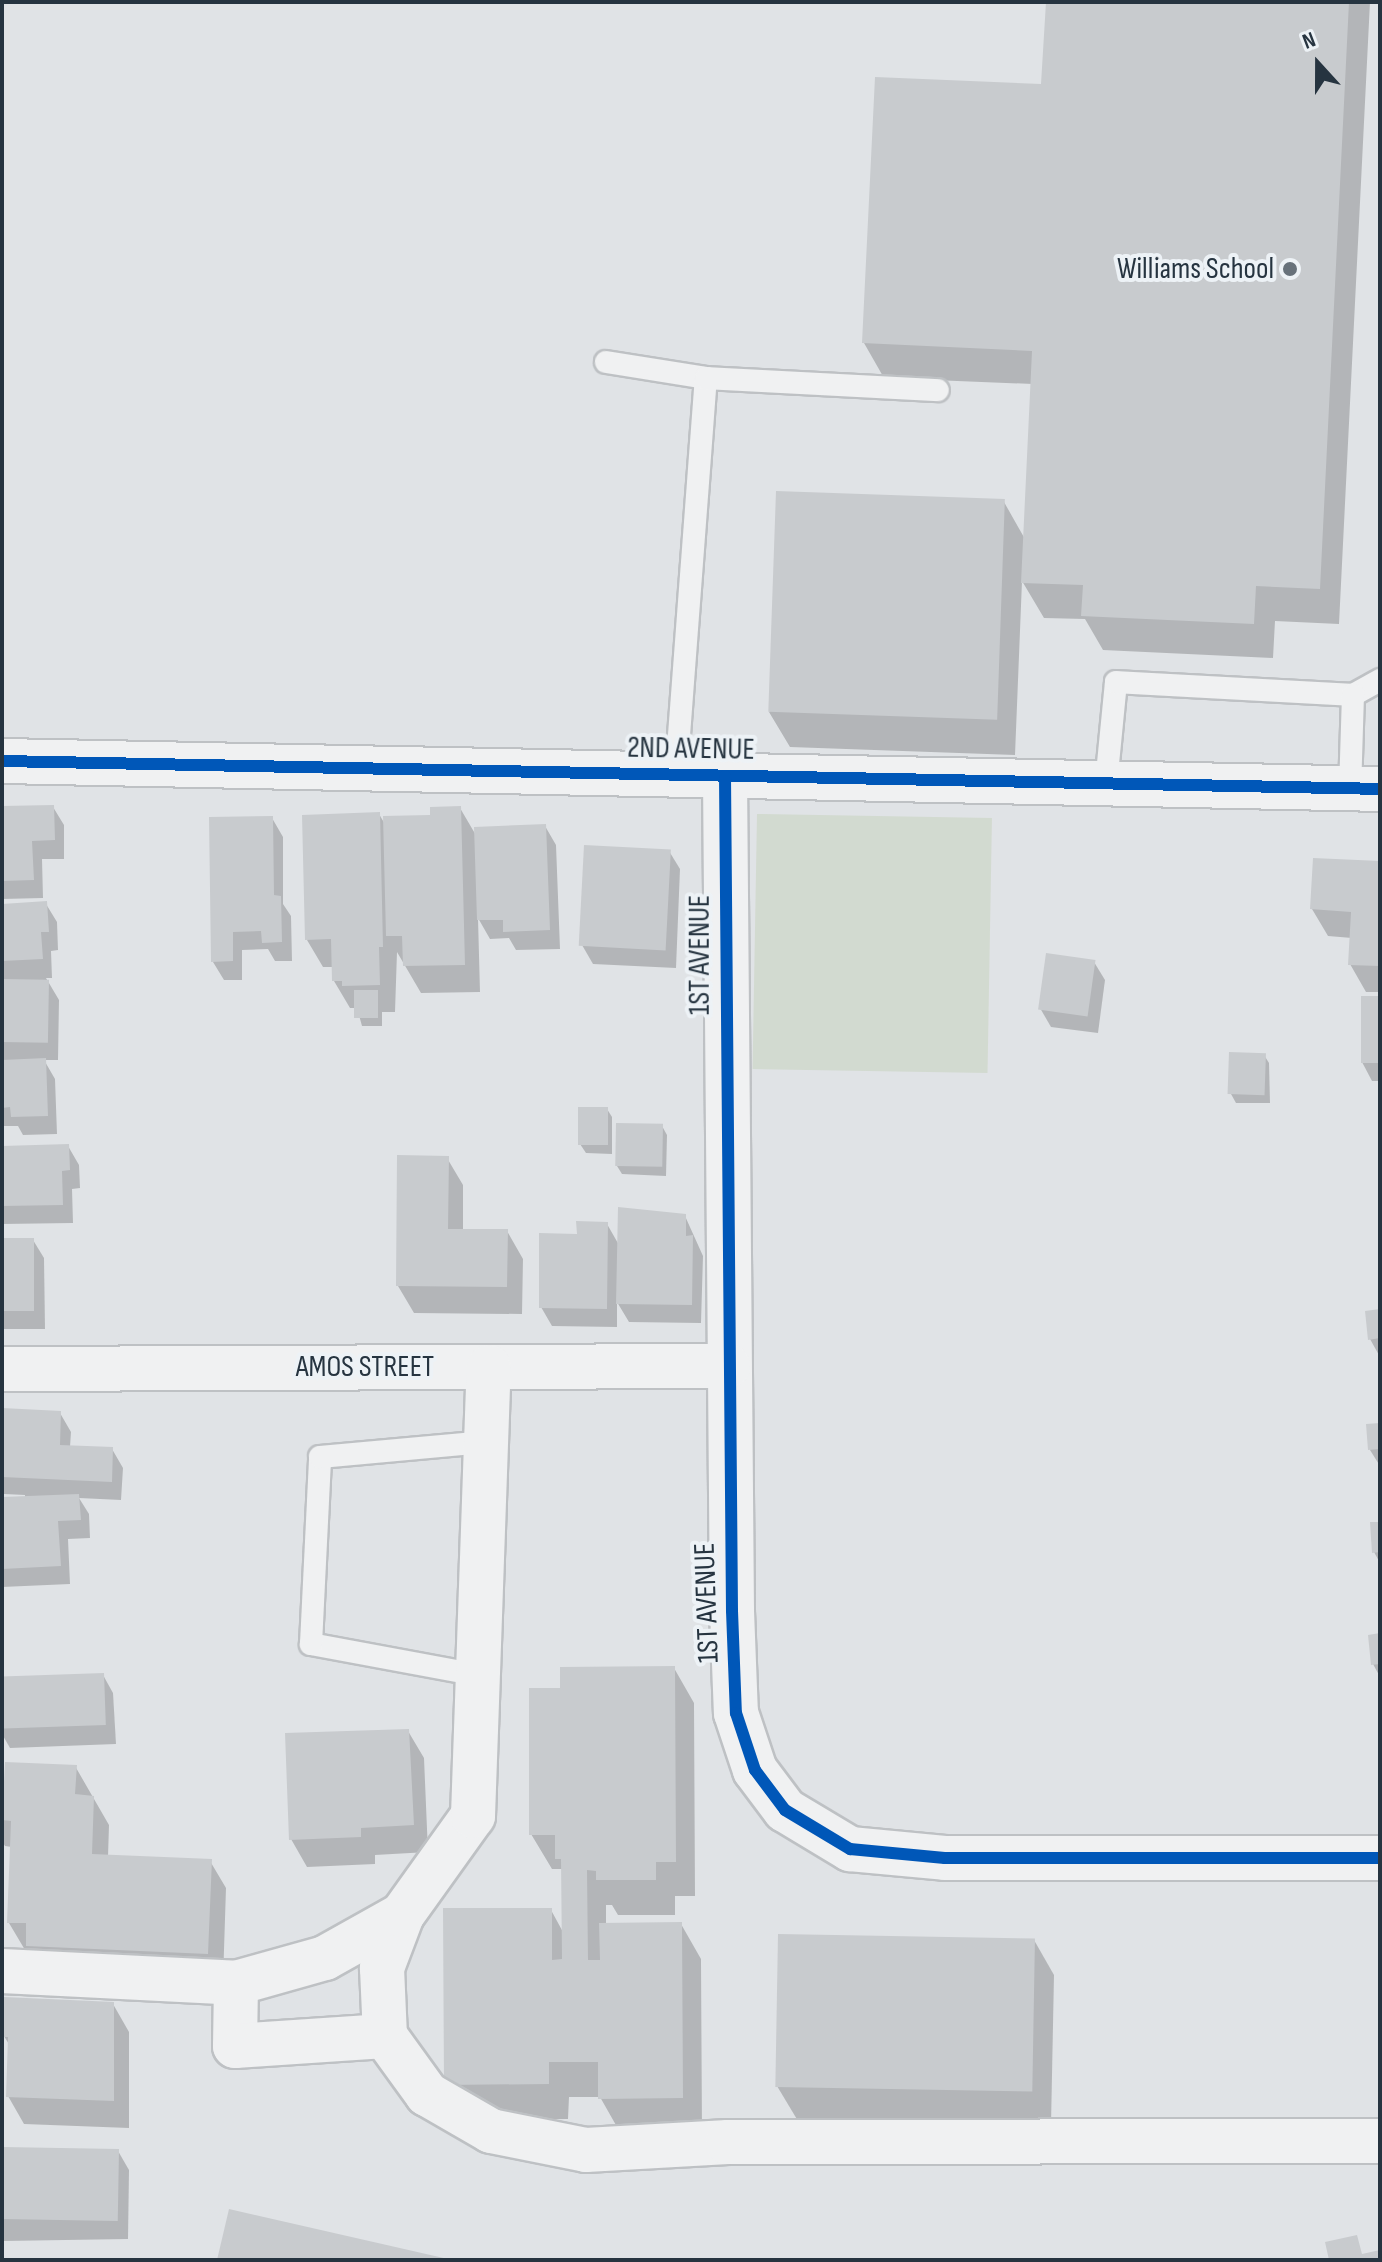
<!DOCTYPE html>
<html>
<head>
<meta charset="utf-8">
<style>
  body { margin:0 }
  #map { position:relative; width:1382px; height:2262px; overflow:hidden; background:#e0e3e6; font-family:"Sofia Sans Condensed",sans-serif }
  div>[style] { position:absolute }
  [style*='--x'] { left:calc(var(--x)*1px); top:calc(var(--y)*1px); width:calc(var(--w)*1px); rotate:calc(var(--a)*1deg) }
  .green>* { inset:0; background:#d2dad0; transform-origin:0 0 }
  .shadow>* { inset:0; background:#0003 }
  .building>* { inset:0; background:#c8cbce; transform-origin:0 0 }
  .roads { filter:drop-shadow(2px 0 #bec1c4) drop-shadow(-2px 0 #bec1c4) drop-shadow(0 2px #bec1c4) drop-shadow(0 -2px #bec1c4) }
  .lane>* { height:22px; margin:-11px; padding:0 11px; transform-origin:11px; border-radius:11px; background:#f0f1f2 }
  .street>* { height:44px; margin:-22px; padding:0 22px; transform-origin:22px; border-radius:22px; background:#f0f1f2 }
  .cycleway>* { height:12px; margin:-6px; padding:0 6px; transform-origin:6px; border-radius:6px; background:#0057b8 }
  .dots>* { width:22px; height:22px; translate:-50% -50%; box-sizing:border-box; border:4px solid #edf2f6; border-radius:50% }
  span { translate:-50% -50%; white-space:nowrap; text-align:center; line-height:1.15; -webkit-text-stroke:8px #edf2f6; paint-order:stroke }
  .poi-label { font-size:30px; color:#263440 }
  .right { translate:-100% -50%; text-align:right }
  .street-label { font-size:30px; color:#263440 }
  .frame { position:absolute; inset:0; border:4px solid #263440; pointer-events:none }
  .north { position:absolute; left:1278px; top:24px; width:80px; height:80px; -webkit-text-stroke:6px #edf2f6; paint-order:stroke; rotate:339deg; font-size:22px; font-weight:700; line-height:32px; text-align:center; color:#263440 }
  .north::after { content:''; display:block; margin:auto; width:28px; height:36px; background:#263440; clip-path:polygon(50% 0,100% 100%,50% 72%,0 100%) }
</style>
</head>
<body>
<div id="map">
  <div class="green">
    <div style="left:757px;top:814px;width:235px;height:255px;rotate:1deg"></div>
  </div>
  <div class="shadow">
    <div style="clip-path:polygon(1048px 2px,1370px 2px,1339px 624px,1275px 621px,1273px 658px,1103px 650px,1085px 619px,1044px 618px,1022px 581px,1015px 755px,790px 747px,769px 712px,1004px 502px,1025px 539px,1033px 384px,884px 378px,864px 343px,1043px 86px)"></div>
    <div style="clip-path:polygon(53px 807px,64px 825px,64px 859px,42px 859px,43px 898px,2px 899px,2px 808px)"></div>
    <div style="clip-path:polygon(460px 808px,477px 837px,545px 826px,556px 845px,560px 949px,516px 950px,509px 938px,490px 939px,478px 918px,480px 992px,421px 993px,397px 952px,395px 1012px,382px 1012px,382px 1026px,362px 1026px,357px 1008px,350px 1008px,334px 981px,334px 967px,323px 967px,307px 940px,379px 814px,386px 826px)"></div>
    <div style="clip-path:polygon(272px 818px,283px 837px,283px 904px,291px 916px,292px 961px,275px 961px,268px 949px,242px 950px,242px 980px,224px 980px,213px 962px)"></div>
    <div style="clip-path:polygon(669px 851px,680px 869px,676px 968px,593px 964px,582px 945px)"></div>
    <div style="clip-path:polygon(1380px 863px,1380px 992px,1366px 992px,1350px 964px,1352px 938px,1328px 936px,1312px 909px)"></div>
    <div style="clip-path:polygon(46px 904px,57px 922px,58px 950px,51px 951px,52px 978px,46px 978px,59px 1000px,58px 1060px,44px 1060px,55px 1079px,57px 1134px,23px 1135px,18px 1126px,2px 1126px,2px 906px)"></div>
    <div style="clip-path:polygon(1094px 962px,1105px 980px,1098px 1033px,1051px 1027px,1040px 1008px)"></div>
    <div style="clip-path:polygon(1380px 998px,1380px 1081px,1372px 1081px,1362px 1062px)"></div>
    <div style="clip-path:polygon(1264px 1055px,1269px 1063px,1270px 1103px,1236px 1103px,1231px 1094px)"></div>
    <div style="clip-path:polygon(607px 1109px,612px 1117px,612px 1154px,586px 1153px,580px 1144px)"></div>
    <div style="clip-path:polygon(662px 1126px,667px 1135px,666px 1176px,622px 1174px,617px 1166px)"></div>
    <div style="clip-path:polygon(68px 1146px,79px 1165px,80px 1188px,72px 1189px,73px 1223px,2px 1224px,2px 1148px)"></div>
    <div style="clip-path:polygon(447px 1158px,463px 1185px,463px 1231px,507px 1231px,523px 1259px,522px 1314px,414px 1313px,398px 1286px)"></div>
    <div style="clip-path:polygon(685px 1216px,703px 1256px,701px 1323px,629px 1322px,617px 1302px,617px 1327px,552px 1326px,541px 1307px,607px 1224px,619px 1245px)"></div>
    <div style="clip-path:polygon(2px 1240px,33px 1240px,44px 1258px,45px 1329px,2px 1329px)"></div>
    <div style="clip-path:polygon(1380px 1311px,1380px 1357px,1370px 1339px)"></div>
    <div style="clip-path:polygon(2px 1410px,60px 1413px,71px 1432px,70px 1447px,112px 1449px,123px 1468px,121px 1500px,79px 1498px,89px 1514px,90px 1538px,68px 1539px,70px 1584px,2px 1587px,2px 1499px,25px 1498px,25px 1495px,4px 1494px,2px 1490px)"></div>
    <div style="clip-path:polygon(1380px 1425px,1380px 1466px,1370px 1450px)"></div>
    <div style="clip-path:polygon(1380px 1524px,1380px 1563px,1374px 1552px)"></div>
    <div style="clip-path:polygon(1380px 1635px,1380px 1677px,1373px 1664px)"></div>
    <div style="clip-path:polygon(674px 1668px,694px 1703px,695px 1896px,675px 1896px,675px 1915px,618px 1915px,612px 1905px,606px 1905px,606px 1925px,681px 1924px,701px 1959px,702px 2133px,621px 2134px,600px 2097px,569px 2097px,568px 2119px,466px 2120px,446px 2085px,551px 1910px,563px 1932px,563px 1869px,552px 1869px,531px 1834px,562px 1690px)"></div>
    <div style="clip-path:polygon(103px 1675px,113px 1693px,116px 1744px,10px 1748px,2px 1734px,2px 1679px)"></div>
    <div style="clip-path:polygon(408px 1731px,424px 1758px,428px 1852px,375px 1855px,375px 1864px,307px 1867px,291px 1839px)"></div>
    <div style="clip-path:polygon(75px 1766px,109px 1825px,108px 1857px,210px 1861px,226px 1888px,223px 1981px,43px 1973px,31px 1950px,25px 1950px,9px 1923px,12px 1847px,5px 1846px,2px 1841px,2px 1793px)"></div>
    <div style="clip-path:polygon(1034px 1940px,1054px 1975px,1051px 2125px,798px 2121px,777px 2086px)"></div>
    <div style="clip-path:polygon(113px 2004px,129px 2032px,129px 2128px,24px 2124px,8px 2096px,10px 2046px,4px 2036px)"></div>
    <div style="clip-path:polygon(118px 2151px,129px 2170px,128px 2239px,4px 2241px,2px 2152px)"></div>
  </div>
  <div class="building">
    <div style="clip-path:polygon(1046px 2px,1349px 2px,1320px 589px,1256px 586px,1254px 624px,1081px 616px,1083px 585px,1021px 583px,1032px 351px,862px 343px,875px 77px,1041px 84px)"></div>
    <div style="left:776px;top:491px;width:229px;height:221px;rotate:2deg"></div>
    <div style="clip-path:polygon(54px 805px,55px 840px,32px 841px,34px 880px,2px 881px,2px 806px)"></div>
    <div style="clip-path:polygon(461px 806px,465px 965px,403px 966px,402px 936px,386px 936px,383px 816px,430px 815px,430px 807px)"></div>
    <div style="clip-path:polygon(380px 812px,383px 947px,379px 947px,380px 985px,342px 986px,342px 981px,332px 981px,331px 939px,305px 940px,302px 815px)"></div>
    <div style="clip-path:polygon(273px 816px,274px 895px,281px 896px,282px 942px,262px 943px,261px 931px,233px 932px,233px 961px,211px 962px,209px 817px)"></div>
    <div style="clip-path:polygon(546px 824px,550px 930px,503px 932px,503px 920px,477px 920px,474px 827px)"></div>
    <div style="left:584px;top:845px;width:87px;height:101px;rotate:3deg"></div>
    <div style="clip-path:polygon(1313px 858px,1380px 861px,1380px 966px,1348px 965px,1351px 912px,1310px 909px)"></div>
    <div style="clip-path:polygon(47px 901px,49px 932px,41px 932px,43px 959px,2px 961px,2px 904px)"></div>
    <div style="left:1046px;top:953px;width:50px;height:57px;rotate:8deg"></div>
    <div style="left:2px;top:979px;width:47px;height:63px;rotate:1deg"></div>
    <div style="left:354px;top:990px;width:24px;height:28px"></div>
    <div style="left:1361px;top:996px;width:19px;height:67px"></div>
    <div style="left:1229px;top:1052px;width:37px;height:42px;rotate:2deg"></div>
    <div style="clip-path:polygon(46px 1058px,48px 1116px,11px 1117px,10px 1107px,2px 1108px,2px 1060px)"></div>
    <div style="left:578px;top:1107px;width:30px;height:38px"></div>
    <div style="left:616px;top:1123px;width:47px;height:43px;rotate:1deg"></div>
    <div style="clip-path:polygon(69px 1144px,70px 1170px,62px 1171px,63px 1205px,2px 1206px,2px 1146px)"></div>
    <div style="clip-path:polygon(397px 1155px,449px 1156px,448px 1229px,508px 1229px,507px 1287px,396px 1286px)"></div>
    <div style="clip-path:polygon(618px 1207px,686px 1214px,686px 1236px,693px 1235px,692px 1305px,616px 1304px)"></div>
    <div style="clip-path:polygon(576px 1221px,608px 1222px,607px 1309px,539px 1308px,539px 1233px,577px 1234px)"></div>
    <div style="left:2px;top:1238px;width:32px;height:73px"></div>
    <div style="clip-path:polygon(1380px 1309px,1380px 1338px,1368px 1340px,1365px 1311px)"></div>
    <div style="clip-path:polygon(2px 1408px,61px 1411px,60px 1445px,113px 1447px,112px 1482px,2px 1477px)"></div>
    <div style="clip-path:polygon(1380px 1423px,1380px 1449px,1368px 1450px,1366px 1424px)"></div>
    <div style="clip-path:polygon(79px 1494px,81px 1520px,58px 1521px,61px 1566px,2px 1569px,2px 1497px)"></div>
    <div style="clip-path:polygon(1370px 1522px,1380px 1522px,1380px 1552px,1372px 1553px)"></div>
    <div style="clip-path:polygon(1380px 1633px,1380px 1664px,1371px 1665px,1368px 1635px)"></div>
    <div style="clip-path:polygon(675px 1666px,676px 1862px,656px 1862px,656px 1880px,596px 1880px,596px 1871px,587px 1870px,588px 1960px,600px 1960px,599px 1923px,682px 1922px,683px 2098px,598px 2099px,598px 2062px,549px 2062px,549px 2084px,444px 2085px,443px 1908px,552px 1908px,552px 1960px,562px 1959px,561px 1859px,555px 1859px,555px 1835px,529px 1835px,529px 1688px,560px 1688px,560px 1667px)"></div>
    <div style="left:104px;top:1673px;width:52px;height:102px;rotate:88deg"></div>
    <div style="clip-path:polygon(409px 1729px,414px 1825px,361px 1828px,361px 1837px,289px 1840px,285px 1733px)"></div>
    <div style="clip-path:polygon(5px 1762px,77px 1765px,75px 1794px,94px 1796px,92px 1854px,212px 1859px,208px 1954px,26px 1946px,26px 1923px,7px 1923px,11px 1821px,2px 1820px)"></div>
    <div style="left:778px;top:1934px;width:257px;height:153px;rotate:1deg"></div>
    <div style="clip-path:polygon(4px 1997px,114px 2002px,114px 2101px,6px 2097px,8px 2037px,2px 2037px)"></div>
    <div style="left:119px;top:2149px;width:72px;height:117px;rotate:91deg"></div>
    <div style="clip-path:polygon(229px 2209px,448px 2259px,448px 2260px,217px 2260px)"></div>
    <div style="clip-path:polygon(1357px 2235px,1362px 2254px,1380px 2250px,1380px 2260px,1329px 2260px,1325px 2242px)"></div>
  </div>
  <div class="roads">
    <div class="lane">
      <div style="--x:606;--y:362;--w:101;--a:9.1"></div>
      <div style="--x:1353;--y:695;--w:31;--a:-29"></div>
      <div style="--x:676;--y:775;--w:398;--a:-85.7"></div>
      <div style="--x:706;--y:378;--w:232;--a:3"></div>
      <div style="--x:1106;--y:784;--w:102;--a:-84.4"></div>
      <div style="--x:1116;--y:682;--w:237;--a:3.1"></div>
      <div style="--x:1353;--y:695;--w:94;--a:91.8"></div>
      <div style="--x:478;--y:1675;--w:170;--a:-169.5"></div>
      <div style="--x:311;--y:1644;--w:187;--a:-87.2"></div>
      <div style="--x:320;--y:1457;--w:167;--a:-5.2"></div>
    </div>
    <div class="street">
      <div style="--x:2;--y:761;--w:1378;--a:1.16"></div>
      <div style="--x:725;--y:776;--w:835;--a:89.52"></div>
      <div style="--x:732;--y:1611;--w:102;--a:87.8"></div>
      <div style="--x:736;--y:1713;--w:60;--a:71.6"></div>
      <div style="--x:755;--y:1770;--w:50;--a:53.1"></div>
      <div style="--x:785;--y:1810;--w:76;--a:31"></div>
      <div style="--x:850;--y:1849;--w:95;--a:5.4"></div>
      <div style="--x:945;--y:1858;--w:435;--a:0"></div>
      <div style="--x:2;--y:1369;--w:726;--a:-0.24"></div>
      <div style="--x:402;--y:1915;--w:57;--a:110.7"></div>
      <div style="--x:382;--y:1968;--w:68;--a:87.5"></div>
      <div style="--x:385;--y:2036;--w:72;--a:54.1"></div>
      <div style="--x:427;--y:2094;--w:74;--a:30"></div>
      <div style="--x:491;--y:2131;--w:97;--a:11.3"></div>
      <div style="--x:586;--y:2150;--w:142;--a:-3.2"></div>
      <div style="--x:728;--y:2142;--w:652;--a:-0.09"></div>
      <div style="--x:2;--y:1971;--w:234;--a:2.9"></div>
      <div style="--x:236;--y:1983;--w:92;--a:-15.7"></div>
      <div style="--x:325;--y:1958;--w:88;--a:-29.2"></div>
      <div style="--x:402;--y:1915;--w:122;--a:-54.4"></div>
      <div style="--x:473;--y:1816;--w:449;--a:-88"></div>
      <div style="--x:236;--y:1983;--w:63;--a:90.9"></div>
      <div style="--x:235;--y:2046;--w:150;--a:-3.8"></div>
    </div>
  </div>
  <div class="cycleway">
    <div style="--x:2;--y:761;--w:1378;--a:1.16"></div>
    <div style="--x:725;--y:776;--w:835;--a:89.52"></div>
    <div style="--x:732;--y:1611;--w:102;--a:87.8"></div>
    <div style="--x:736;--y:1713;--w:60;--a:71.6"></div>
    <div style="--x:755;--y:1770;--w:50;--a:53.1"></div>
    <div style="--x:785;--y:1810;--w:76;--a:31"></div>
    <div style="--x:850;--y:1849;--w:95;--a:5.4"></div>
    <div style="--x:945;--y:1858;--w:435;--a:0"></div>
  </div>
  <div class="dots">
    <div style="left:1290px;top:269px;background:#67717a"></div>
  </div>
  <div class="poi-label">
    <span class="right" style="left:1274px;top:269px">Williams School</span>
  </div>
  <div class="street-label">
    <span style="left:691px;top:749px;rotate:1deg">2ND AVENUE</span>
    <span style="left:700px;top:955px;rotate:-90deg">1ST AVENUE</span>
    <span style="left:365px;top:1367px">AMOS STREET</span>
    <span style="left:707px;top:1603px;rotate:-92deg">1ST AVENUE</span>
  </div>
  <div class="frame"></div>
  <div class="north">N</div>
</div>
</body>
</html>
